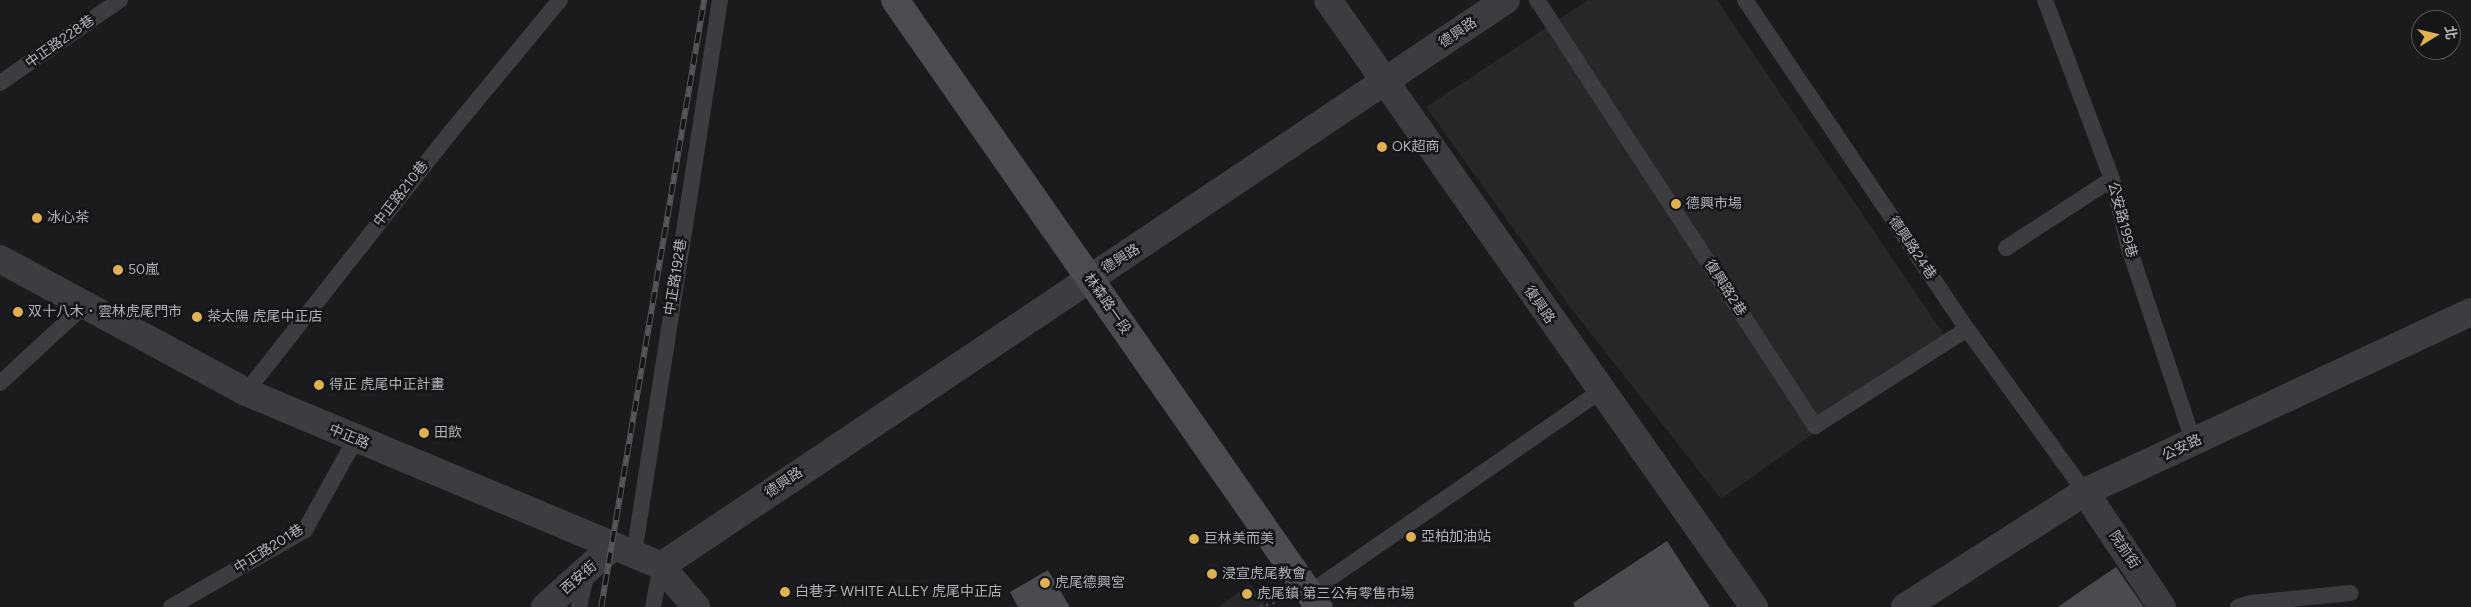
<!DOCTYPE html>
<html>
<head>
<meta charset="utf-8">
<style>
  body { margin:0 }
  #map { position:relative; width:2471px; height:607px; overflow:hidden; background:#1b1b1d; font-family:Figtree,"Noto Sans TC",sans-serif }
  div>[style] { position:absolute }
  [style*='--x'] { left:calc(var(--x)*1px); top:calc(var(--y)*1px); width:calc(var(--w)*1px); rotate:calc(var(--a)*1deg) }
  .built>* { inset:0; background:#272729 }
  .building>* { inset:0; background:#4a4b4e }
  .path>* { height:3px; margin-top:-1.5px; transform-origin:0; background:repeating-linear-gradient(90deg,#424448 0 2.5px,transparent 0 6.5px) }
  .lane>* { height:16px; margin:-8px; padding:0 8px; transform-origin:8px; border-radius:8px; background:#3c3d41 }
  .street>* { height:28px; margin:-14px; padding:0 14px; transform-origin:14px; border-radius:14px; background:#3c3d41 }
  .secondary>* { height:28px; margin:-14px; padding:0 14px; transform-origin:14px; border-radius:14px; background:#4a4c51 }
  .rail>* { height:5.5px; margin-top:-2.75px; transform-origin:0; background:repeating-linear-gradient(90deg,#161618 0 11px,#55575c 0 22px); box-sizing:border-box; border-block:1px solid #55575c }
  .dots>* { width:14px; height:14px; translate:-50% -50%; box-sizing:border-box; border:2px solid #161618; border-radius:50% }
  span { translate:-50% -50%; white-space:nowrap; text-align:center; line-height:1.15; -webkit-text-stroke:5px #161618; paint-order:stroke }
  .street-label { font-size:14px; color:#afb2ba }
  .poi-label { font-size:14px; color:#afb2ba }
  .left { translate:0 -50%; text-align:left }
  .north { position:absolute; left:2411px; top:10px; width:50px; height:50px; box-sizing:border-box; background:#161618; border:1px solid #535459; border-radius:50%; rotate:81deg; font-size:14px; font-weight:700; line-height:20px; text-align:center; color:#afb2ba }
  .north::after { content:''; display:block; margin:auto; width:18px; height:22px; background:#deb152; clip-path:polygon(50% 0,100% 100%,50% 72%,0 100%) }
</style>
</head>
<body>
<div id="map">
  <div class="built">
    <div style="clip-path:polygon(1588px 0,1717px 0,1947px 339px,1721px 499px,1566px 302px,1426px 107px)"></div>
    <div style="clip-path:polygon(1250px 584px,1267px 607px,1218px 607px)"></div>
  </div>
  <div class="building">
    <div style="clip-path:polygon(1667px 541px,1710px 607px,1575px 607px,1573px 603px)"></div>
    <div style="clip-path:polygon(2116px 567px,2144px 607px,2058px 607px,2088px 586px)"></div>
    <div style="clip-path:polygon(1048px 570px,1070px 607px,1018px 607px,1010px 592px)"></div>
  </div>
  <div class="path">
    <div style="--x:1260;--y:607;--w:18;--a:-19"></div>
  </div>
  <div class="lane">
    <div style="--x:1537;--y:0;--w:509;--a:56.87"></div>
    <div style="--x:1815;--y:426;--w:180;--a:-32.5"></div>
    <div style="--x:1745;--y:0;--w:397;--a:56"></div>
    <div style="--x:1967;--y:329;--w:201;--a:54.1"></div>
    <div style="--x:2045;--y:0;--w:191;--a:69.5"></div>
    <div style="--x:2112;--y:179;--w:71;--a:76.2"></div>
    <div style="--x:2129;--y:248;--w:206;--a:71.6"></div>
    <div style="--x:0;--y:83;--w:146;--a:-34.7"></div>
    <div style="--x:2006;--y:248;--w:126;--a:-33.1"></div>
    <div style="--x:0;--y:383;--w:118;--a:-42.6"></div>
    <div style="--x:246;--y:392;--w:328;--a:-51.8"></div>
    <div style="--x:449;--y:134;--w:174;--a:-50.4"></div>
    <div style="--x:634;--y:554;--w:561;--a:-81.18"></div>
    <div style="--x:1309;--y:593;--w:355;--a:-34.7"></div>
    <div style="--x:171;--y:607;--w:155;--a:-29.9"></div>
    <div style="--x:305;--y:530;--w:103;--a:-60.9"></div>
    <div style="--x:579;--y:607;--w:36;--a:-77"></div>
    <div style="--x:653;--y:607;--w:42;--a:-79"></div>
    <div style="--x:2238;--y:607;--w:14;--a:-17"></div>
    <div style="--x:2251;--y:603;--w:100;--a:-5.7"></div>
  </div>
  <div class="street">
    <div style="--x:1328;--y:0;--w:742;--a:54.94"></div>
    <div style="--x:0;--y:259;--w:280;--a:28.4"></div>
    <div style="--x:246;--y:392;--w:450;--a:22.7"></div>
    <div style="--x:661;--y:566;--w:54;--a:49.5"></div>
    <div style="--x:2085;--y:492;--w:138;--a:56.2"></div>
    <div style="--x:661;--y:566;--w:1017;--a:-33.82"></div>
    <div style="--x:545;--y:607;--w:90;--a:-41.8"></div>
    <div style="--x:1905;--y:607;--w:214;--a:-32.6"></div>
    <div style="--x:2085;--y:492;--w:426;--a:-25"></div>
  </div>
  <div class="secondary">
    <div style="--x:895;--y:0;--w:740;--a:55.07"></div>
  </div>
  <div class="rail">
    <div style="--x:601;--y:607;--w:616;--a:-80.37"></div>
  </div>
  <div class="dots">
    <div style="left:1382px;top:147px;background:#deb152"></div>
    <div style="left:1676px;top:204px;background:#deb152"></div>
    <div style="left:37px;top:218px;background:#deb152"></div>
    <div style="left:118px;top:270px;background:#deb152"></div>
    <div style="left:18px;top:312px;background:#deb152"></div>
    <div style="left:197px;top:317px;background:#deb152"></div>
    <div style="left:319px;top:385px;background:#deb152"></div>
    <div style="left:424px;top:433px;background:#deb152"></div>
    <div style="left:1411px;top:537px;background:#deb152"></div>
    <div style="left:1194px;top:539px;background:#deb152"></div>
    <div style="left:1212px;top:574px;background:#deb152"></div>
    <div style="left:1045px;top:583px;background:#deb152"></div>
    <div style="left:785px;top:592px;background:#deb152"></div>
    <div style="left:1247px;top:594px;background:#deb152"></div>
  </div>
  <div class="street-label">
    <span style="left:1458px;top:33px;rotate:-34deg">德興路</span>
    <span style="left:60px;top:42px;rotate:-35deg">中正路228巷</span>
    <span style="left:401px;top:194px;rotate:-52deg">中正路210巷</span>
    <span style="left:2122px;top:220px;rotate:75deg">公安路199巷</span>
    <span style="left:1912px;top:248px;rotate:56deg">德興路24巷</span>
    <span style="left:1121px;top:259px;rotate:-32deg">德興路</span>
    <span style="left:676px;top:277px;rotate:-81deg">中正路192巷</span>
    <span style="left:1725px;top:288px;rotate:57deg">復興路2巷</span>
    <span style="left:1107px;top:304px;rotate:55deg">林森路一段</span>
    <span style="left:1539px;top:305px;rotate:55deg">復興路</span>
    <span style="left:349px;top:437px;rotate:23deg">中正路</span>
    <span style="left:2182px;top:448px;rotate:-25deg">公安路</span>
    <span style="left:784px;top:483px;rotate:-34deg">德興路</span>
    <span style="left:269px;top:549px;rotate:-32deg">中正路201巷</span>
    <span style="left:2124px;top:550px;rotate:56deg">院前街</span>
    <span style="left:579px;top:578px;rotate:-41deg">西安街</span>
  </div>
  <div class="poi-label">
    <span class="left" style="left:1392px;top:147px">OK超商</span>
    <span class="left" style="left:1686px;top:204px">德興市場</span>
    <span class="left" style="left:47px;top:218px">冰心茶</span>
    <span class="left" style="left:128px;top:270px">50嵐</span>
    <span class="left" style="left:28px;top:312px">双十八木．雲林虎尾門市</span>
    <span class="left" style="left:207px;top:317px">茶太陽 虎尾中正店</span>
    <span class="left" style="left:329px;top:385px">得正 虎尾中正計畫</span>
    <span class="left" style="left:434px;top:433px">田飲</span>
    <span class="left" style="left:1421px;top:537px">亞柏加油站</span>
    <span class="left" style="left:1204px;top:539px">巨林美而美</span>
    <span class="left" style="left:1222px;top:574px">浸宣虎尾教會</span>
    <span class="left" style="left:1055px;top:583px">虎尾德興宮</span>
    <span class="left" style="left:795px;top:592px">白巷子 WHITE ALLEY 虎尾中正店</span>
    <span class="left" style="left:1257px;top:594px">虎尾鎮 第三公有零售市場</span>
  </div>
  <div class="north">北</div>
</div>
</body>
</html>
